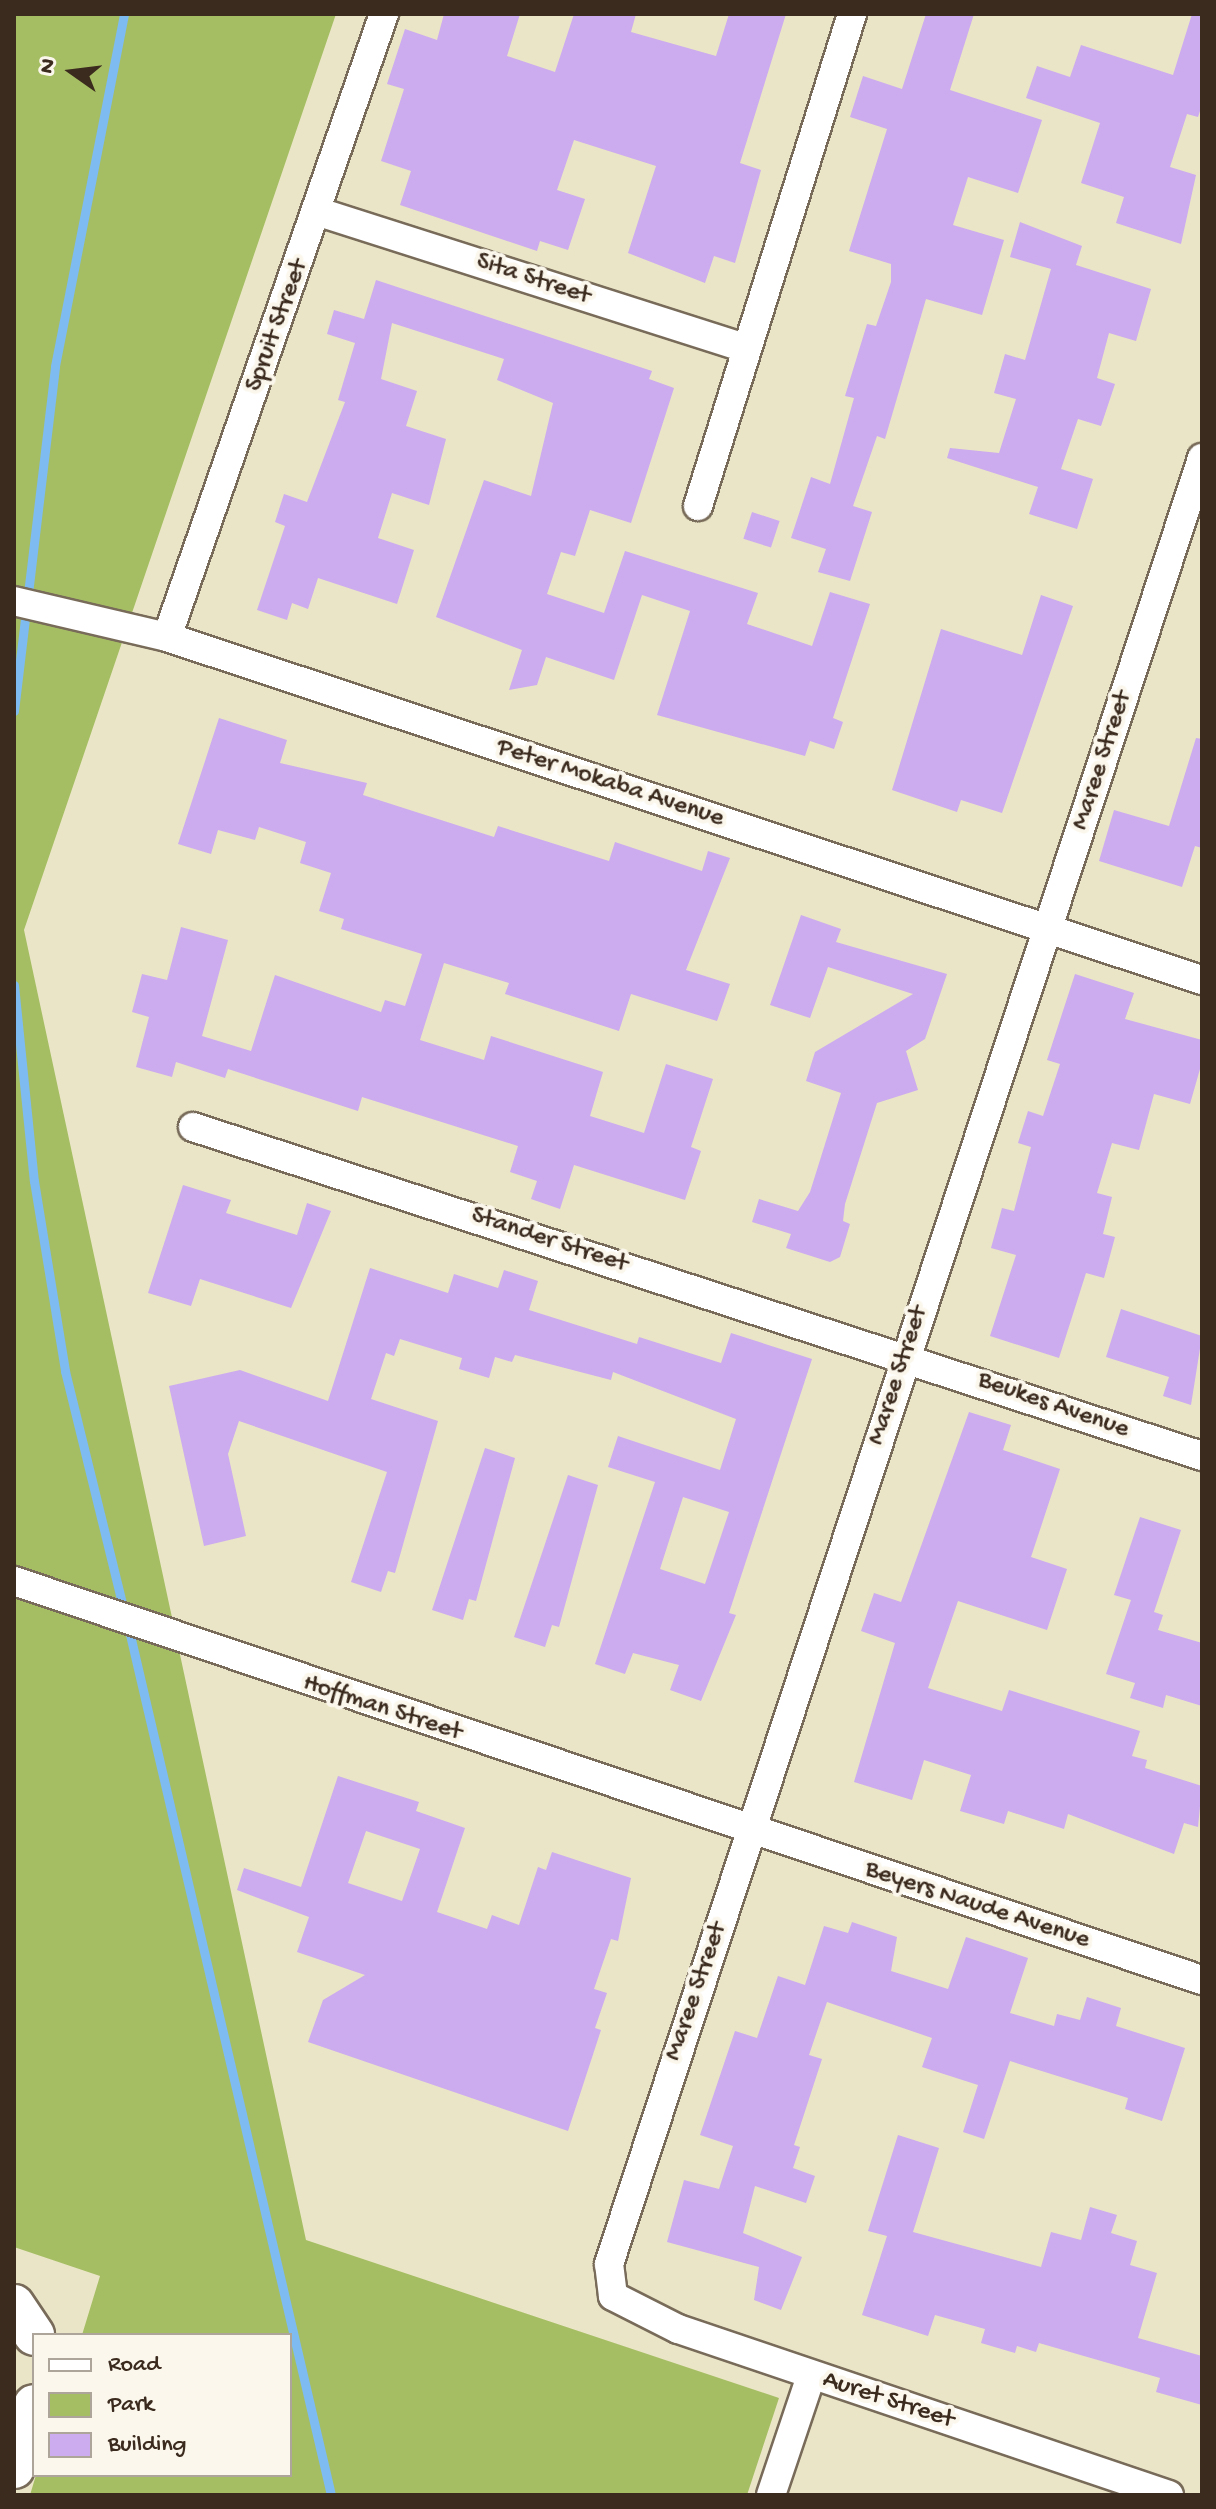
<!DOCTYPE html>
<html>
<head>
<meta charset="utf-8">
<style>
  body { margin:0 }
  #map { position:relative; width:1216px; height:2509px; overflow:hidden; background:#eae5c6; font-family:"Gochi Hand",sans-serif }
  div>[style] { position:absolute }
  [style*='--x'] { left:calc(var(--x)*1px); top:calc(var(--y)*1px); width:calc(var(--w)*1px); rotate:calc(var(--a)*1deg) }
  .green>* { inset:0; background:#a5be63 }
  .stream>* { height:9px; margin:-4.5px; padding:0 4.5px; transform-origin:4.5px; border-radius:4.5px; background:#7ebbf0 }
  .building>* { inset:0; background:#ccabef; transform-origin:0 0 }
  .roads { filter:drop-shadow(2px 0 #786b59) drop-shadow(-2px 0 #786b59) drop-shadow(0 2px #786b59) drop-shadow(0 -2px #786b59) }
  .street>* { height:28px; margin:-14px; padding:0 14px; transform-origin:14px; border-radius:14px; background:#fff }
  .secondary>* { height:40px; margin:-20px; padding:0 20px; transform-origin:20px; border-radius:20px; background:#fff }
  span { translate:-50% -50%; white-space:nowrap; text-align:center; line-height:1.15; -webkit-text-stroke:8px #fbf7ec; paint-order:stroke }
  .street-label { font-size:26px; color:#3b2a1e }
  .frame { position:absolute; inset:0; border:16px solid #3b2a1e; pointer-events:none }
  .legend { position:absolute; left:32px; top:2333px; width:260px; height:144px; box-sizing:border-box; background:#fbf7ec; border:2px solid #aea59a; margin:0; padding:10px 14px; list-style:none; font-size:24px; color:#3b2a1e }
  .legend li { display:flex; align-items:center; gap:16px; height:40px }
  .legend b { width:40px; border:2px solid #aea59a }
  .north { position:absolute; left:32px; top:32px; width:80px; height:80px; -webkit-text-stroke:6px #fbf7ec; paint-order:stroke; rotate:284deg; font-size:22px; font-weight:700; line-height:32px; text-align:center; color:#3b2a1e }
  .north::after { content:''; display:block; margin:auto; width:28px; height:36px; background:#3b2a1e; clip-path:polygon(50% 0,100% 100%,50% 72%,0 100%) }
</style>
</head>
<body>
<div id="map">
  <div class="green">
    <div style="clip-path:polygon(14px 14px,336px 14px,24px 930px,306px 2240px,779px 2398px,747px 2495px,30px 2495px,36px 2475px,290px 2475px,290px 2335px,82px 2335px,100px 2276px,14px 2247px)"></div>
  </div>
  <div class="stream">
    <div style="--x:14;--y:711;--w:347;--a:-83.2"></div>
    <div style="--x:55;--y:366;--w:359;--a:-78.9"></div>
    <div style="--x:14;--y:985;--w:197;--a:84.2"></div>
    <div style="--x:34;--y:1181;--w:193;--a:80.7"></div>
    <div style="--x:65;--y:1371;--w:248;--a:76.2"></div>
    <div style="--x:128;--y:1626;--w:892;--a:76.85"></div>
  </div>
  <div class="building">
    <div style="clip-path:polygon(444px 14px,520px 14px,507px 56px,555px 72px,574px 14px,636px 14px,631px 32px,716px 56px,729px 14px,786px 14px,740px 163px,761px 170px,735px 263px,714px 256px,705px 283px,628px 253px,656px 166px,574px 140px,557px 190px,585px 199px,568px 250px,540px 241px,537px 251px,400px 205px,411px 171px,381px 161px,404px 89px,387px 84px,405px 29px,437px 40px)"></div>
    <div style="clip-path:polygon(926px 14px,974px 14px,950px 90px,1042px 120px,1018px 193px,968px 177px,953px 225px,1004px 240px,982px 315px,926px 299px,885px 439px,877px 436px,853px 506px,872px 512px,850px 581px,818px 572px,826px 549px,791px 538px,811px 477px,830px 484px,854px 398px,845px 396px,867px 324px,876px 326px,891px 282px,891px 264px,849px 251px,887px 129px,850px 117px,863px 76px,902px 89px)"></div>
    <div style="clip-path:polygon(1192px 14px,1202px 14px,1202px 105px,1198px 117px,1187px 114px,1170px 167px,1196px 175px,1181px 244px,1116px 223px,1124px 197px,1081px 183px,1100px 123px,1026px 98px,1037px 66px,1070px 77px,1081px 45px,1173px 75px)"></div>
    <div style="clip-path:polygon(1020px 222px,1082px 246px,1076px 265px,1151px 289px,1136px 341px,1109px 333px,1097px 378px,1115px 384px,1101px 426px,1078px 419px,1061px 469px,1093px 479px,1077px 529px,1029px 514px,1038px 487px,947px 458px,950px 448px,999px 453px,1016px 399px,994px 393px,1005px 354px,1025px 360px,1051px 269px,1010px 257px)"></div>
    <div style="clip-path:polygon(376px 280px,652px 371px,649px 379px,674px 388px,631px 523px,590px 510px,575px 556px,561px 552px,547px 594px,604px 613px,625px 551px,758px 593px,747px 624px,812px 646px,830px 592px,870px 604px,833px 718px,843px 722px,834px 749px,810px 741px,805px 756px,657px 715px,690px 611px,642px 595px,614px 680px,546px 657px,537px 685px,509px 690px,522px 650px,436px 617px,484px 480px,531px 496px,553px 403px,497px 380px,504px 359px,392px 323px,381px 379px,417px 391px,406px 426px,446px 439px,429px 505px,392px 493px,378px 538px,414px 550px,397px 604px,318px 578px,308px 609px,292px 603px,287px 620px,257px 610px,285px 526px,275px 522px,284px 494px,307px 502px,345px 402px,338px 400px,355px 343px,327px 334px,334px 310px,364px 319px)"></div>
    <div style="left:752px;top:512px;width:29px;height:28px;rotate:18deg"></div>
    <div style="clip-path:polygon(1041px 595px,1073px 606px,1002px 813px,961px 800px,957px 812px,892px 790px,941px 629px,1022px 655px)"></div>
    <div style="clip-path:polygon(219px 718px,287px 740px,280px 763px,367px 783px,363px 795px,494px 837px,498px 826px,609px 861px,615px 842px,702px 871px,708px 851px,730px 858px,686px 970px,730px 984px,717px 1021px,631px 994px,619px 1031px,505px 994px,509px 983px,444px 963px,420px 1040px,484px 1060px,491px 1036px,603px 1072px,590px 1116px,644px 1133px,666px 1064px,713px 1079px,691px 1147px,701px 1151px,685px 1200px,574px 1165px,560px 1209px,531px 1199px,537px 1181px,510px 1172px,518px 1146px,362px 1097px,358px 1111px,228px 1069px,225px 1078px,176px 1062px,172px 1077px,136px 1067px,149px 1017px,132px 1012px,142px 974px,167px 980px,181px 927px,228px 940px,202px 1036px,251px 1051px,275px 975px,381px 1012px,385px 1000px,405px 1006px,422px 954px,341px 929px,344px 919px,319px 911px,331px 873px,300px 863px,306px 842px,259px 827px,255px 840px,218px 830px,211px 854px,178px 844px)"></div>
    <div style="clip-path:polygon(1196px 738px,1202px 739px,1202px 848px,1195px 846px,1182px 887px,1099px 861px,1114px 810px,1169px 826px)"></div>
    <div style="clip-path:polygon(801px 915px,841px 929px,836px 942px,947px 974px,925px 1039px,906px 1051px,918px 1090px,877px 1103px,845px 1204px,843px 1221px,850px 1224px,840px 1257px,830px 1262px,786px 1248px,791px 1234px,752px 1222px,759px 1199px,798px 1211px,810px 1192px,841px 1093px,806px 1081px,815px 1052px,913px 994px,828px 967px,810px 1018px,770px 1005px)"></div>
    <div style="clip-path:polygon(1075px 974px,1134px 993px,1125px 1019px,1202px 1040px,1202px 1062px,1190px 1104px,1154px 1094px,1139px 1150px,1112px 1143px,1097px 1193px,1112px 1197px,1103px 1234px,1115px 1237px,1104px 1278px,1086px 1273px,1059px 1358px,990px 1336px,1016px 1255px,991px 1248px,1002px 1208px,1014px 1211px,1031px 1147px,1018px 1143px,1028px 1111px,1043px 1116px,1060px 1064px,1047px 1060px)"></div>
    <div style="clip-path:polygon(183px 1185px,231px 1200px,226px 1213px,297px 1235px,307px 1203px,331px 1211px,291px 1308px,200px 1279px,191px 1306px,148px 1293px)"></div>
    <div style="clip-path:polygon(evenodd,370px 1268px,448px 1293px,454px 1274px,498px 1288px,504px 1270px,538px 1281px,529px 1310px,637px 1344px,639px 1337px,721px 1363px,731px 1333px,812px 1359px,729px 1613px,736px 1615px,701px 1701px,670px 1690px,679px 1665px,633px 1653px,625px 1674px,595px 1664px,655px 1482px,608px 1467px,618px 1436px,720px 1470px,736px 1419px,613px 1372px,611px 1380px,515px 1355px,512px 1362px,495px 1357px,489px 1378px,459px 1369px,462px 1358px,400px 1339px,394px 1356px,386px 1353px,371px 1399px,438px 1421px,395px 1573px,388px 1571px,381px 1592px,351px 1582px,387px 1472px,239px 1421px,228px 1454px,246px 1536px,204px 1546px,169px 1386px,240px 1370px,328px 1401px,370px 1268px,683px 1497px,729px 1512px,705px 1584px,660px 1569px,683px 1497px)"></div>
    <div style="clip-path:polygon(1121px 1309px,1202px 1336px,1191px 1405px,1163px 1396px,1169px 1377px,1106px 1357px)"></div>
    <div style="clip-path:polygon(969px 1412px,1011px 1425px,1003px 1450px,1060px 1469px,1031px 1557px,1067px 1569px,1047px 1630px,958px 1601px,928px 1688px,1002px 1711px,1009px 1690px,1140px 1731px,1132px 1756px,1147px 1760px,1145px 1768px,1202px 1786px,1198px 1827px,1184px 1823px,1174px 1854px,1068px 1814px,1064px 1829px,1008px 1811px,1004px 1824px,960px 1811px,971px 1775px,924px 1760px,912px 1800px,854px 1782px,895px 1643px,861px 1631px,874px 1593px,901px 1602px)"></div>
    <div style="clip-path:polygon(485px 1448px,515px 1458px,476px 1601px,469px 1599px,463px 1620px,432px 1610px)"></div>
    <div style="clip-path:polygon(568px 1475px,598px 1485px,559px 1627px,552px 1625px,545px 1647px,514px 1637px)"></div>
    <div style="clip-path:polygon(1140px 1517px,1181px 1530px,1154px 1612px,1163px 1615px,1158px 1630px,1202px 1643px,1202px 1706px,1166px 1695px,1163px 1708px,1130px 1698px,1135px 1683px,1106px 1674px,1131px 1600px,1114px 1595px)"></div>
    <div style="clip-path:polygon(evenodd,338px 1776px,419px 1802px,416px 1811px,465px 1828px,437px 1912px,487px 1929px,492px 1915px,519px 1925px,538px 1867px,546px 1870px,552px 1852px,631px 1878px,618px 1941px,611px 1939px,594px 1989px,607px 1993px,595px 2028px,601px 2030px,568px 2131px,308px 2042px,323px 2000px,365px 1975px,297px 1952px,309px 1917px,237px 1890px,244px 1868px,301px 1887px,338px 1776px,366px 1831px,420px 1849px,402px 1901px,348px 1883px,366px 1831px)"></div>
    <div style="clip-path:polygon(852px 1922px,897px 1937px,891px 1971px,948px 1989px,966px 1937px,1028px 1958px,1010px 2013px,1054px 2026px,1057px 2014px,1080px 2020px,1087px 1997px,1121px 2008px,1116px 2026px,1185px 2048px,1162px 2121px,1125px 2109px,1128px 2098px,1010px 2061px,984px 2139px,963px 2132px,978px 2085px,922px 2067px,932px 2038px,827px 2002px,809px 2055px,822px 2059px,794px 2145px,800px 2147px,793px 2168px,815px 2176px,806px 2203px,755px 2186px,743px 2233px,802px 2257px,781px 2310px,754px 2300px,759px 2267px,667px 2242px,684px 2180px,719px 2189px,733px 2146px,700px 2135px,735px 2031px,757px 2038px,778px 1976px,805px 1985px,824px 1926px,848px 1933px)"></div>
    <div style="clip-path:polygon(898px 2135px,939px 2148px,913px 2232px,1041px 2267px,1051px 2232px,1081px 2240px,1090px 2207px,1117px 2215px,1111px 2233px,1137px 2241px,1130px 2265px,1157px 2273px,1138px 2338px,1202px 2356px,1202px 2405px,1156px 2392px,1160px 2378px,1039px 2343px,1036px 2352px,1017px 2346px,1015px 2353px,981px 2343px,985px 2329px,935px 2315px,928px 2336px,862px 2315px,887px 2236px,868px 2231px)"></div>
  </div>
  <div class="roads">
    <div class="street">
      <div style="--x:319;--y:212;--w:448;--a:17.7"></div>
      <div style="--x:698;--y:506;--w:516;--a:-72.62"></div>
      <div style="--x:14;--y:601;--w:157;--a:13.2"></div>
      <div style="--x:167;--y:637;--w:1090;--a:18.34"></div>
      <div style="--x:167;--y:637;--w:660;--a:-70.8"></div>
      <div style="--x:193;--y:1127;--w:1061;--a:18.06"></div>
      <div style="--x:14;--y:1581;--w:1253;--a:18.57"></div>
      <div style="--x:771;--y:2495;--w:126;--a:-71.4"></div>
      <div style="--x:1169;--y:2495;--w:518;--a:-161.32"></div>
      <div style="--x:678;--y:2329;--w:73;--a:-153.1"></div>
      <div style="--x:613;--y:2296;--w:32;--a:-97"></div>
      <div style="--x:609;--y:2264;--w:1901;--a:-71.82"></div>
    </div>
    <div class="secondary">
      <div style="--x:14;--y:2305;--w:36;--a:56"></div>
      <div style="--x:14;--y:2468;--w:66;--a:-72.4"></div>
    </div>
  </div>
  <div class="street-label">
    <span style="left:533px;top:280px;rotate:18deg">Sita Street</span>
    <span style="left:278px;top:326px;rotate:-70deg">Spruit Street</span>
    <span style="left:1103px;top:761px;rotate:-72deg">Maree Street</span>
    <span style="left:610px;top:784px;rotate:18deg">Peter Mokaba Avenue</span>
    <span style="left:549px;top:1241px;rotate:18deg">Stander Street</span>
    <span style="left:899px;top:1376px;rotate:-72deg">Maree Street</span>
    <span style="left:1053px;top:1406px;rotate:19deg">Beukes Avenue</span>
    <span style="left:382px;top:1709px;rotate:18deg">Hoffman Street</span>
    <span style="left:977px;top:1906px;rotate:18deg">Beyers Naude Avenue</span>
    <span style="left:697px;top:1992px;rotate:-71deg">Maree Street</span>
    <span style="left:888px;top:2401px;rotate:18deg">Auret Street</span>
  </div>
  <div class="frame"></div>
  <ul class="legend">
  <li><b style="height:10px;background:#fff"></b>Road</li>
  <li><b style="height:22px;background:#a5be63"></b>Park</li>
  <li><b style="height:22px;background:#ccabef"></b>Building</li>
  </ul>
  <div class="north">N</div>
</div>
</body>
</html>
